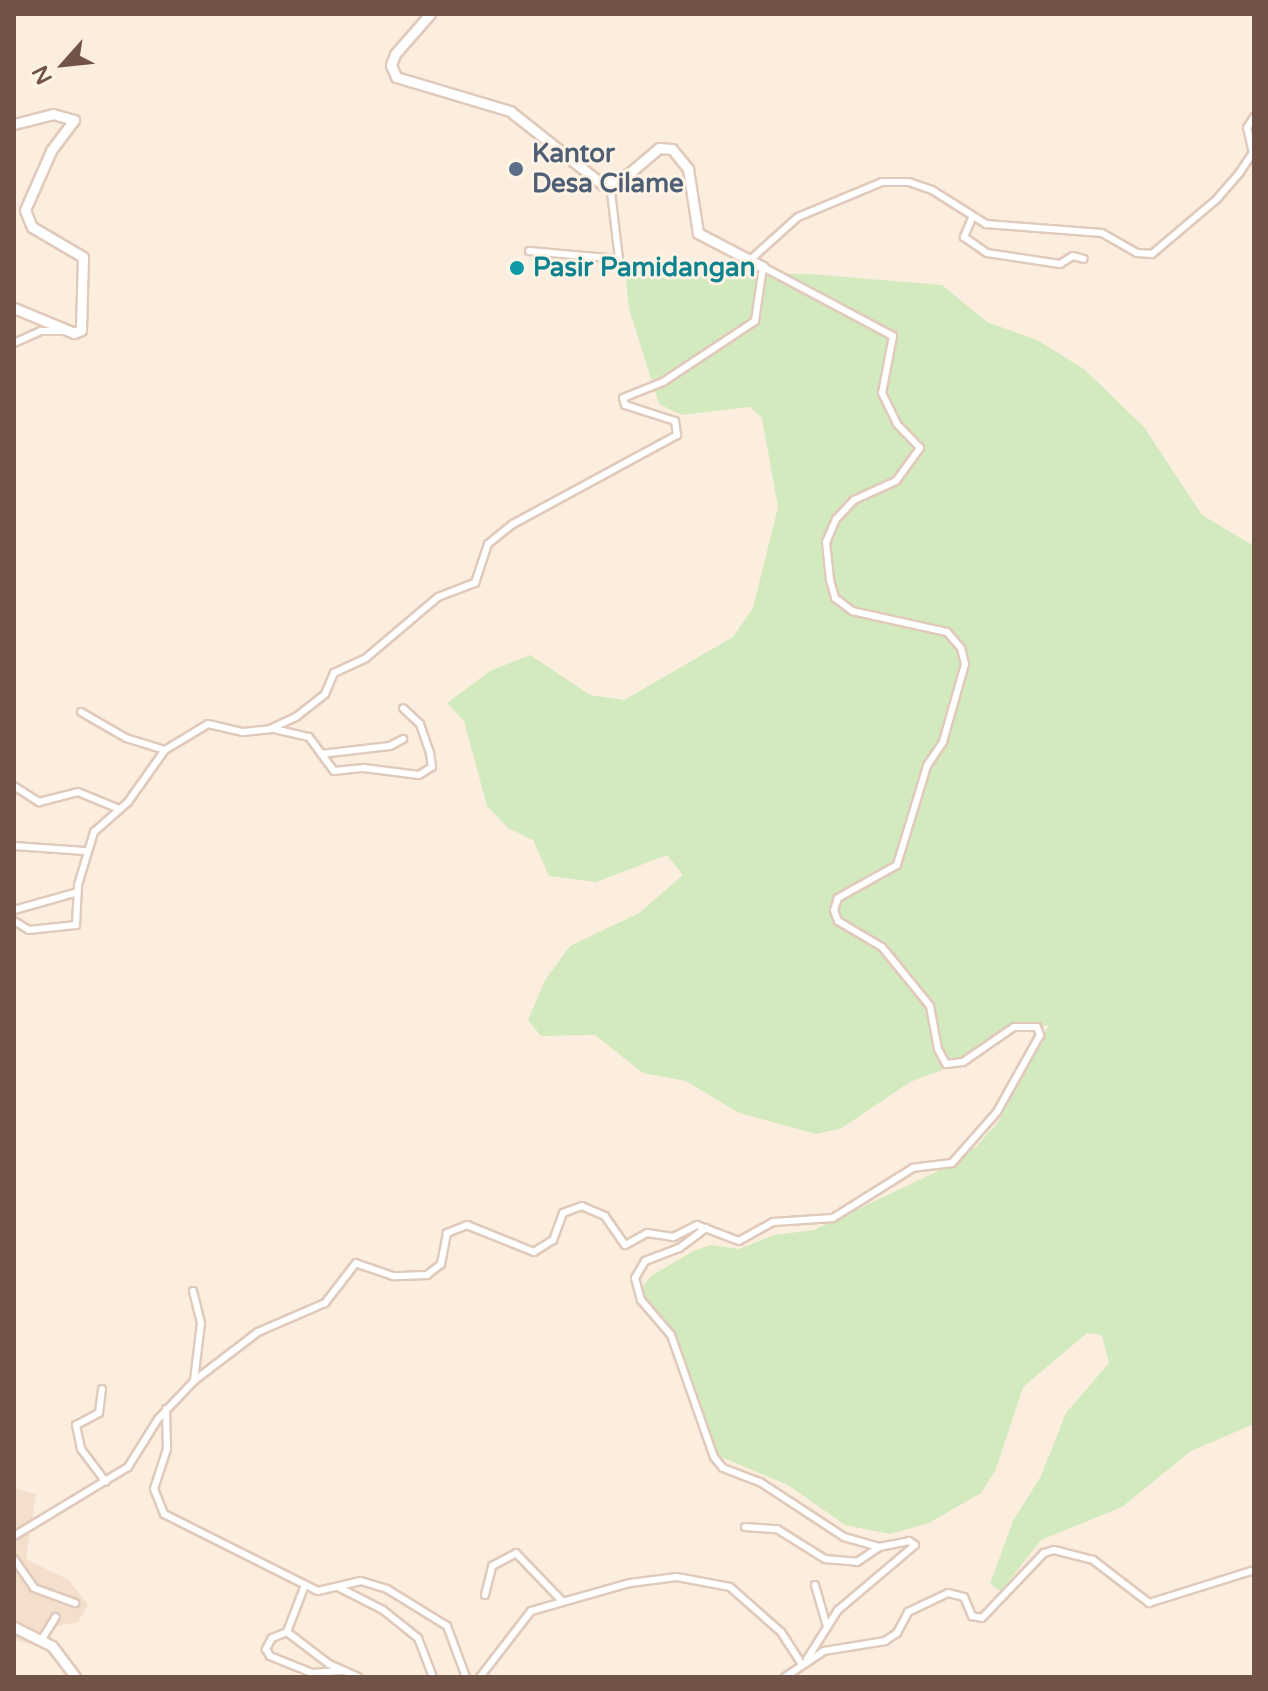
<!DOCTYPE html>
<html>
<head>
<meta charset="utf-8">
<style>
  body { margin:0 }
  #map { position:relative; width:1268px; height:1691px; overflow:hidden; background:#fceedf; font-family:"Varela Round",sans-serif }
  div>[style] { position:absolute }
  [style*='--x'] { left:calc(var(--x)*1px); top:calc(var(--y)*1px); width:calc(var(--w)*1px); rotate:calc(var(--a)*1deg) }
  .residential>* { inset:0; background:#f4dfcd }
  .green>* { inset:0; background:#d3e9be }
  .roads { filter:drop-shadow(2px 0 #e0cabb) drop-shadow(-2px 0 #e0cabb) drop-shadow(0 2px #e0cabb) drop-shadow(0 -2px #e0cabb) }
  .street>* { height:6px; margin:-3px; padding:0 3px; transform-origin:3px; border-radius:3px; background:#fff }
  .secondary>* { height:9px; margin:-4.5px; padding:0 4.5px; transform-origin:4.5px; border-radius:4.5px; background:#fff }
  .dots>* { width:22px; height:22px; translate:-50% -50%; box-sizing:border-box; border:4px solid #fff3e5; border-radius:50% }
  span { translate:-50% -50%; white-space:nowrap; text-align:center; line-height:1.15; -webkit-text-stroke:6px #fff3e5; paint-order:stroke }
  .service-label { font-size:26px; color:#4e5e75; font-weight:700 }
  .left { translate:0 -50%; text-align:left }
  .culture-label { font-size:26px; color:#0d838f; font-weight:700 }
  .frame { position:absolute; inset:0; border:16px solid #725347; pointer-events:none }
  .north { position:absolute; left:24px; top:24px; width:80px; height:80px; -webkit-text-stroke:6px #fff3e5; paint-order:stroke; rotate:243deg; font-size:22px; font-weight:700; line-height:32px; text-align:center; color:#725347 }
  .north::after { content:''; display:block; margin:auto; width:28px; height:36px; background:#725347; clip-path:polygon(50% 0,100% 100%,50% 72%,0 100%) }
</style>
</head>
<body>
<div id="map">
  <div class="residential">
    <div style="clip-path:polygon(14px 1488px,36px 1494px,26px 1559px,69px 1580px,88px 1605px,78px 1622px,57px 1626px,40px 1647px,14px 1640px)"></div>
  </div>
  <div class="green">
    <div style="clip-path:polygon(625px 271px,809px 274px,942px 285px,987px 322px,1037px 340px,1084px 369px,1144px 427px,1202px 515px,1254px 546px,1254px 1424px,1191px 1451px,1122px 1507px,1041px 1540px,1001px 1591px,990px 1584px,1013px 1521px,1041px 1476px,1066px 1413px,1109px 1363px,1102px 1335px,1087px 1333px,1023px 1387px,996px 1469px,981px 1493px,929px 1523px,890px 1534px,845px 1525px,788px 1485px,719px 1456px,677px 1345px,644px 1301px,641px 1289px,651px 1276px,693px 1251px,711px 1245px,739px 1249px,774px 1235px,814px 1230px,934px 1173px,976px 1147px,998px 1122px,1049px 1025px,996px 1037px,963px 1062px,910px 1082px,842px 1128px,816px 1134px,739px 1113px,686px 1081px,643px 1073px,595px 1035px,541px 1036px,528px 1020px,545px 980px,570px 946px,639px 913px,683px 875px,667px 855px,596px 882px,549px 876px,533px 840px,508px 828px,487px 806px,464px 721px,447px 703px,490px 671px,530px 655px,590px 695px,624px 700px,733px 637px,753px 608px,778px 507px,762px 418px,750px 407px,681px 415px,659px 404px,629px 309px)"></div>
  </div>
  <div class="roads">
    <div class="street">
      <div style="--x:972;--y:218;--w:21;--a:113"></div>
      <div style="--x:964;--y:237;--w:28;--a:35"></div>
      <div style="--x:987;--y:253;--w:74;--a:8.6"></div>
      <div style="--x:1060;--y:264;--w:15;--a:-32"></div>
      <div style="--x:1073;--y:256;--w:11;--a:15"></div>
      <div style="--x:529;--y:251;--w:90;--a:5.1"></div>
      <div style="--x:619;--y:259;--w:76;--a:-96.8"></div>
      <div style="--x:750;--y:260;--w:64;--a:-41.9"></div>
      <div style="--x:798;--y:217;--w:91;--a:-22.6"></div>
      <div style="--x:882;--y:182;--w:27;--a:0"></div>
      <div style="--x:909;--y:182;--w:24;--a:19"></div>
      <div style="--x:932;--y:190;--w:64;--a:32.2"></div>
      <div style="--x:986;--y:224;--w:116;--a:4.4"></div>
      <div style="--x:1102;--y:233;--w:40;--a:29.7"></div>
      <div style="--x:1137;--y:253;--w:15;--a:4"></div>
      <div style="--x:1152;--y:254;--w:84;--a:-40.2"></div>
      <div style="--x:1216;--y:200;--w:37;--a:-49"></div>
      <div style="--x:1240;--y:172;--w:23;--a:-56"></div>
      <div style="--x:1253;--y:153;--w:26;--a:-103"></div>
      <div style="--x:1247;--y:128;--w:13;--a:-58"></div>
      <div style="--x:14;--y:343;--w:30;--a:-24"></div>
      <div style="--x:41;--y:331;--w:25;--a:0"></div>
      <div style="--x:81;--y:712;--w:52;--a:30"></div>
      <div style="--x:126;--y:738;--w:41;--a:17.1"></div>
      <div style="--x:274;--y:729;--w:36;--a:13"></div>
      <div style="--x:309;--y:737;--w:42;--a:53.7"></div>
      <div style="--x:334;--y:771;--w:30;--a:-6"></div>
      <div style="--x:364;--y:768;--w:55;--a:7.3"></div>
      <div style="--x:419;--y:775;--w:15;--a:-32"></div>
      <div style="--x:432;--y:767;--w:14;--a:-98"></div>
      <div style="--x:430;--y:753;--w:31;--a:-109"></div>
      <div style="--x:420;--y:724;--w:23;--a:-137"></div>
      <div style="--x:321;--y:754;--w:69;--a:-6.6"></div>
      <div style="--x:390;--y:746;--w:15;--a:-28"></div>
      <div style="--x:14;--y:786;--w:30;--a:33"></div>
      <div style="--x:39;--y:802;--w:40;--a:-14.4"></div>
      <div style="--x:78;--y:792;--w:44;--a:22.5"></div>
      <div style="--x:14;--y:846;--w:71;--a:4"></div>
      <div style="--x:14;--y:910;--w:66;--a:-15.7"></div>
      <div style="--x:14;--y:921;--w:17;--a:31"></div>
      <div style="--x:29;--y:930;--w:47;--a:-6.1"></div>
      <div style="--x:76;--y:925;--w:40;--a:-87.1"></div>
      <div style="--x:78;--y:885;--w:55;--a:-73.2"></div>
      <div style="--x:94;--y:832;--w:45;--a:-41.4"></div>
      <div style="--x:128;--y:802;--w:64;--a:-54.6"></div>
      <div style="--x:165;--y:750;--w:50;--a:-31.2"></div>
      <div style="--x:208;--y:724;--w:36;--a:13"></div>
      <div style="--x:243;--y:732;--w:27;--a:-6"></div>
      <div style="--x:270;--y:729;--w:29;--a:-25"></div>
      <div style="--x:296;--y:717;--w:37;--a:-38"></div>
      <div style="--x:325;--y:694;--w:23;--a:-67"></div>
      <div style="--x:334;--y:673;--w:35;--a:-25"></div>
      <div style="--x:366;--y:658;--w:94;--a:-40.3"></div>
      <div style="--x:438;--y:597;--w:40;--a:-21"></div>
      <div style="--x:475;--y:583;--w:41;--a:-71.6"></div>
      <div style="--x:488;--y:544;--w:32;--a:-39"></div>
      <div style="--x:513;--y:524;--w:187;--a:-28.5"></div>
      <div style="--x:677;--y:435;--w:14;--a:-98"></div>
      <div style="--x:675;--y:421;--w:52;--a:-162.3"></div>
      <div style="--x:625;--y:405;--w:7;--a:-106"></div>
      <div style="--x:623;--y:398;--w:43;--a:-21.8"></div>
      <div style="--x:663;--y:382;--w:110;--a:-33.5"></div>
      <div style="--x:755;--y:321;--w:55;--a:-81.6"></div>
      <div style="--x:763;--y:267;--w:147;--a:28"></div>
      <div style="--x:893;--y:336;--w:58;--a:100.9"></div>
      <div style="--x:882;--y:393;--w:34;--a:64"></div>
      <div style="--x:897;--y:424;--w:33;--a:46"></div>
      <div style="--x:920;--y:448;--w:41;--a:126"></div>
      <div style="--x:896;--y:481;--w:46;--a:155.7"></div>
      <div style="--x:854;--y:500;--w:26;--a:133"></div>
      <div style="--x:836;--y:519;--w:25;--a:113"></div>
      <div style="--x:826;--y:542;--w:38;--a:84"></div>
      <div style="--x:830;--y:580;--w:19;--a:74"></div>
      <div style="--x:835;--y:598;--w:21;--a:37"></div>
      <div style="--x:852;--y:611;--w:97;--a:12.5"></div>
      <div style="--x:947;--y:632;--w:21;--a:49"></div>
      <div style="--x:961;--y:648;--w:16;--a:76"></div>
      <div style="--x:965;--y:664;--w:81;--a:105.8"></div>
      <div style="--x:943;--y:742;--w:29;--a:124"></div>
      <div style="--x:927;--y:766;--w:103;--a:106.9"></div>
      <div style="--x:897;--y:865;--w:68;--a:150.8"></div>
      <div style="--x:838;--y:898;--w:13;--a:108"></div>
      <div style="--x:834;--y:910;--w:12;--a:70"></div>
      <div style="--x:838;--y:921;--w:51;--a:30.6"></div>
      <div style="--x:882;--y:947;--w:76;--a:50.9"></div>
      <div style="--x:930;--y:1006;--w:44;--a:79.5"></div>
      <div style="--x:938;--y:1049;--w:17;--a:62"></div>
      <div style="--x:946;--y:1064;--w:17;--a:-7"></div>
      <div style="--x:963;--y:1062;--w:62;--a:-34.5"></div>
      <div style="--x:1014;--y:1027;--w:23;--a:0"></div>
      <div style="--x:1037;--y:1027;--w:9;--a:69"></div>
      <div style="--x:1040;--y:1035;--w:88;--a:119.2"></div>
      <div style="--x:997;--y:1112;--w:68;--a:131.4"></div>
      <div style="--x:952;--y:1163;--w:39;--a:173"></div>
      <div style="--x:913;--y:1168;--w:94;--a:148"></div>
      <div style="--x:833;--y:1218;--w:60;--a:176.2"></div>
      <div style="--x:773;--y:1222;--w:39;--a:151"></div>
      <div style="--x:739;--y:1241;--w:45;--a:-159.1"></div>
      <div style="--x:697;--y:1225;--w:27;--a:153"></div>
      <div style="--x:673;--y:1237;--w:26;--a:-171"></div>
      <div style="--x:647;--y:1233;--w:25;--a:151"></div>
      <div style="--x:625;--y:1245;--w:35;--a:-125"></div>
      <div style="--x:605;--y:1216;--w:25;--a:-157"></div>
      <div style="--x:582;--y:1206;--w:20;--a:160"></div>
      <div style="--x:563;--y:1213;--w:29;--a:110"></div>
      <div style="--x:553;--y:1240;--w:22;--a:148"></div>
      <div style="--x:534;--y:1252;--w:72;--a:-158.1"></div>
      <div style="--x:467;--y:1225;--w:22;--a:158"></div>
      <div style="--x:447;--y:1233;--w:32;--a:101"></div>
      <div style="--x:441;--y:1264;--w:18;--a:142"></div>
      <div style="--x:427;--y:1275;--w:34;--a:178"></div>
      <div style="--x:393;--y:1276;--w:39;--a:-161"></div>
      <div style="--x:356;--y:1263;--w:51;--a:127.8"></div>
      <div style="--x:325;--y:1303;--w:73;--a:156.6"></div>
      <div style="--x:258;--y:1332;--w:81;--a:142.6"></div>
      <div style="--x:194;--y:1381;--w:52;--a:133.5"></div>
      <div style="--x:158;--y:1419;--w:57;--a:122"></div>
      <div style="--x:128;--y:1467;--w:133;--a:148.8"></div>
      <div style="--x:706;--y:1228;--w:34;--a:143"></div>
      <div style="--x:679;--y:1248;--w:36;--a:159"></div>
      <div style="--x:645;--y:1261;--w:20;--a:120"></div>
      <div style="--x:635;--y:1278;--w:23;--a:75"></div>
      <div style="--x:641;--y:1300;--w:46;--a:49.4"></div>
      <div style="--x:671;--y:1335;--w:129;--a:70.6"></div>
      <div style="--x:714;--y:1457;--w:14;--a:51"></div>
      <div style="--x:723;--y:1468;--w:40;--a:21"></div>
      <div style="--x:760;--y:1482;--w:100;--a:33.2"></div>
      <div style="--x:844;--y:1537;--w:36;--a:16"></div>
      <div style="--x:879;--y:1547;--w:31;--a:-11"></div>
      <div style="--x:909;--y:1541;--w:7;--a:34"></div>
      <div style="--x:915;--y:1545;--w:101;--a:139.8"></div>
      <div style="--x:838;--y:1610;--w:58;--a:122.3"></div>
      <div style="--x:193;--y:1291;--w:33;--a:76"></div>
      <div style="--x:201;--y:1323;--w:58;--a:96.9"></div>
      <div style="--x:102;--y:1389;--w:24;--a:97"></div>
      <div style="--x:99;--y:1413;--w:26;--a:152"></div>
      <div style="--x:76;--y:1425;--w:25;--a:78"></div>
      <div style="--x:81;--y:1449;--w:41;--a:52.9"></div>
      <div style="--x:166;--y:1409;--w:40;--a:88.6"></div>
      <div style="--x:167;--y:1449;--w:42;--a:108"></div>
      <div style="--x:154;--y:1489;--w:27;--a:68"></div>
      <div style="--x:164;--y:1514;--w:172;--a:26.6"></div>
      <div style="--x:318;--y:1591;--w:44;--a:-13.1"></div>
      <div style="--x:361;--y:1581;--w:27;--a:17"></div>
      <div style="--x:387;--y:1589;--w:70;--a:31.7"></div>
      <div style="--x:447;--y:1626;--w:54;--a:69.6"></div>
      <div style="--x:745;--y:1527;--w:32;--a:4"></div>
      <div style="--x:777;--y:1529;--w:57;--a:32"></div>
      <div style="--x:825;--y:1559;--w:32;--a:5"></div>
      <div style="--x:857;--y:1562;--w:27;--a:-34"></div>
      <div style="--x:14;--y:1559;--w:35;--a:55"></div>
      <div style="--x:34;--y:1588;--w:44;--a:20.1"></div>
      <div style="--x:305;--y:1585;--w:50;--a:111"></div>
      <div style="--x:287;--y:1632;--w:53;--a:37.3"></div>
      <div style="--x:329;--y:1664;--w:32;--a:24"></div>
      <div style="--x:815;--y:1585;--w:40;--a:74"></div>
      <div style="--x:340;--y:1588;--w:48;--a:27.1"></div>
      <div style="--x:383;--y:1610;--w:45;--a:38.7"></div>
      <div style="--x:418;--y:1638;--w:42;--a:69"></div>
      <div style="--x:485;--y:1595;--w:30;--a:-76"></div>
      <div style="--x:492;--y:1566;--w:27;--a:-28"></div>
      <div style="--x:516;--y:1553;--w:66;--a:46.2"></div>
      <div style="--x:287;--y:1632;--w:16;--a:158"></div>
      <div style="--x:272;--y:1638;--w:13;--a:119"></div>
      <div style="--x:266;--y:1649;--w:8;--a:60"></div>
      <div style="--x:270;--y:1656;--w:45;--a:22"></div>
      <div style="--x:312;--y:1673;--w:32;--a:-4"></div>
      <div style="--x:42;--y:1639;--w:26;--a:-58"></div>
      <div style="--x:480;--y:1677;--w:83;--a:-52.3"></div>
      <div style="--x:531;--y:1611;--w:103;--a:-15.8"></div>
      <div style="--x:630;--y:1583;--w:47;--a:-7.3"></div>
      <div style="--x:677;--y:1577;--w:54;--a:10.7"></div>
      <div style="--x:730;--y:1587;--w:68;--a:41.4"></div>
      <div style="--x:781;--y:1632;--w:37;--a:57"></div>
      <div style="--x:785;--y:1677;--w:47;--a:-33.7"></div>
      <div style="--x:824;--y:1651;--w:62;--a:-9.3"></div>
      <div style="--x:885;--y:1641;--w:14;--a:-34"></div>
      <div style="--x:897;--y:1633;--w:24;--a:-62"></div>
      <div style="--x:908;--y:1612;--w:44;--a:-25.4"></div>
      <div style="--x:948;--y:1593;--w:16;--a:14"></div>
      <div style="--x:964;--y:1597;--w:21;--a:67"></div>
      <div style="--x:972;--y:1616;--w:10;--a:11"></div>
      <div style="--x:982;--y:1618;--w:90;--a:-46.4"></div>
      <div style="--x:1044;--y:1553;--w:10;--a:-17"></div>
      <div style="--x:1054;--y:1550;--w:40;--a:14.4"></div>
      <div style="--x:1093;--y:1560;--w:71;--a:37.5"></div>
      <div style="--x:1149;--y:1603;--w:110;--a:-17.4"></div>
    </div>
    <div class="secondary">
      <div style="--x:430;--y:14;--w:53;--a:131.2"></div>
      <div style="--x:395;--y:54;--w:12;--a:110"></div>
      <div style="--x:391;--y:65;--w:13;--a:67"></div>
      <div style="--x:396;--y:77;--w:119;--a:16.6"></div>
      <div style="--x:510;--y:111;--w:119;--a:38.5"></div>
      <div style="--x:603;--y:185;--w:26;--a:-23"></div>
      <div style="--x:627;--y:175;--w:42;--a:-40.2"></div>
      <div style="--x:659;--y:148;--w:13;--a:4"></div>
      <div style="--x:672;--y:149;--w:26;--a:51"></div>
      <div style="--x:688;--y:169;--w:65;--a:81.1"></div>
      <div style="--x:698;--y:233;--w:73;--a:27.6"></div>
      <div style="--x:14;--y:124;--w:40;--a:-14.4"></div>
      <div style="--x:53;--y:114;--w:22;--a:16"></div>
      <div style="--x:74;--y:120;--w:39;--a:127"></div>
      <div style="--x:51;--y:151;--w:64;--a:113.8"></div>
      <div style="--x:25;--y:210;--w:18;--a:68"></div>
      <div style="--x:32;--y:227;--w:59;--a:30.5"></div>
      <div style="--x:83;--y:257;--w:73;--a:91.6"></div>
      <div style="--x:81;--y:330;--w:8;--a:157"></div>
      <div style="--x:74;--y:333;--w:65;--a:-157.4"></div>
      <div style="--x:14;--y:1627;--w:42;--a:26.6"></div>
      <div style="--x:52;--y:1646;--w:39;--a:53"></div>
    </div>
  </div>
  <div class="dots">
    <div style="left:516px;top:169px;background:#5c6f8a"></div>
    <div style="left:517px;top:268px;background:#0f9aa8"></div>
  </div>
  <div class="service-label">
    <span class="left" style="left:532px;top:169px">Kantor<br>Desa Cilame</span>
  </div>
  <div class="culture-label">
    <span class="left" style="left:533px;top:268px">Pasir Pamidangan</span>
  </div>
  <div class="frame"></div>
  <div class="north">N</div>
</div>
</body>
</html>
